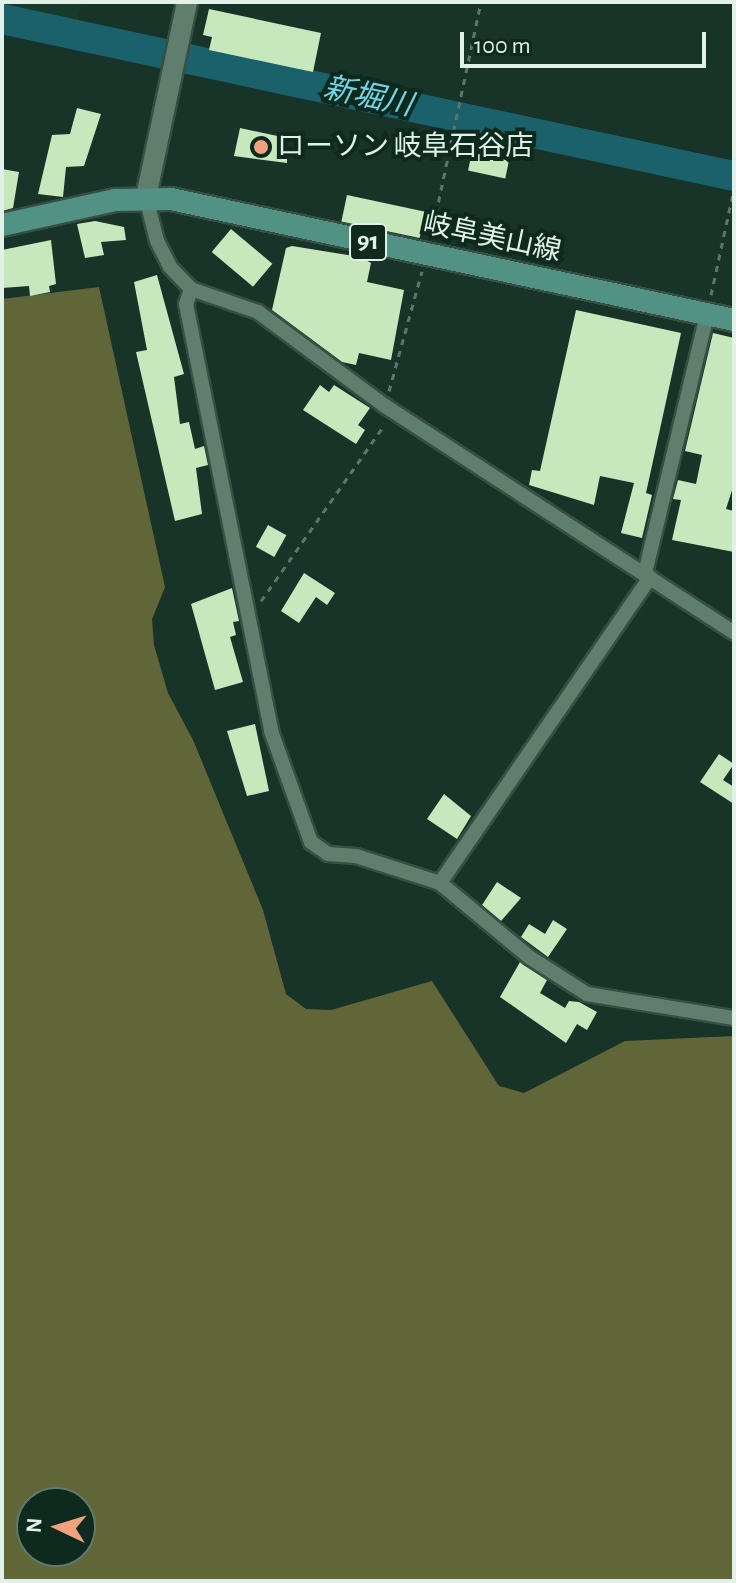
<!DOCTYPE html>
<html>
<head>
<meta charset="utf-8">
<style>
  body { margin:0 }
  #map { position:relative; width:736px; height:1583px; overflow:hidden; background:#183327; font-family:"Alegreya Sans","Noto Sans JP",sans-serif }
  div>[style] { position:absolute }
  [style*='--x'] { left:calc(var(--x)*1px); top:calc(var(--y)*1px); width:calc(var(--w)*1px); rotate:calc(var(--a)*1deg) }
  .built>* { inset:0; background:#173b2b }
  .forest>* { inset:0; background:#606637 }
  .river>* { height:30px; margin:-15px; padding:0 15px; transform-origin:15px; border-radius:15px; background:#1a616b }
  .building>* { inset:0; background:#c7e8bc; transform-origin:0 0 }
  .path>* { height:3px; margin-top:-1.5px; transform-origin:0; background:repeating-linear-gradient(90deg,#5e756a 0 6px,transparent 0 12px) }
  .roads { filter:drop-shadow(2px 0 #374e43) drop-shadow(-2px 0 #374e43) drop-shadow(0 2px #374e43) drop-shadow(0 -2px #374e43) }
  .street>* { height:14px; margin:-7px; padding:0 7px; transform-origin:7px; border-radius:7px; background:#607e6e }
  .secondary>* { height:20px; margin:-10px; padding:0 10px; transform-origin:10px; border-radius:10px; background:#607e6e }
  .primary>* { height:22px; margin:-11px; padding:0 11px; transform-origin:11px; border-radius:11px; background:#519285 }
  .dots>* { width:22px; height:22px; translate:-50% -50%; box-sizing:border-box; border:4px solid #0e291d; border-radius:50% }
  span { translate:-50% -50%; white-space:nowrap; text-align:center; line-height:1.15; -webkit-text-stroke:8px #0e291d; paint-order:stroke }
  .shield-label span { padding:2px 6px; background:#0e291d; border:2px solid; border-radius:6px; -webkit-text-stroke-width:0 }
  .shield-label { font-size:26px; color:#e1f1e8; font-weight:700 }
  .poi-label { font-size:28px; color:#e1f1e8 }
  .left { translate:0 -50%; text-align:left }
  .street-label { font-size:28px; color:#e1f1e8 }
  .water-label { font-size:30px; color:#6fd6e6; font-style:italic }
  .frame { position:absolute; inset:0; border:4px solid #e1f1e8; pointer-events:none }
  .north { position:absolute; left:16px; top:1487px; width:80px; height:80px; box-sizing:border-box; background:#0e291d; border:2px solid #62796e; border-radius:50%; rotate:274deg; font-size:22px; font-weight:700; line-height:32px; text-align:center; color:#e1f1e8 }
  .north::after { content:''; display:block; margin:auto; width:28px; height:36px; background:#f2a17e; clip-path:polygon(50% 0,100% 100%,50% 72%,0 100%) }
  .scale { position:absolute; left:460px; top:32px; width:246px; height:36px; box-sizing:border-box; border:4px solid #e1f1e8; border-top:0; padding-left:10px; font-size:24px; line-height:28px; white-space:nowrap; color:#e1f1e8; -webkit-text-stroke:6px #0e291d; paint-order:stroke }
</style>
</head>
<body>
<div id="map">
  <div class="built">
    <div style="clip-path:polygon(2px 2px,82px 2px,77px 24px,2px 8px)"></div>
  </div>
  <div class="forest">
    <div style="clip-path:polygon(evenodd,99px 287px,165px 587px,152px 619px,154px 645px,168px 693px,193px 740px,263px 910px,286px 994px,306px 1009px,331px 1010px,432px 981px,499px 1086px,524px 1093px,625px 1041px,734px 1036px,734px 1581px,2px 1581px,2px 299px,99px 287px,32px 1503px,80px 1503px,80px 1551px,32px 1551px,32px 1503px)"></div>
  </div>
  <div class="river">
    <div style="--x:2;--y:19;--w:749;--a:12.11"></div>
  </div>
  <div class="building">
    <div style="clip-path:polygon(209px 9px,321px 33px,313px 72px,209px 50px,212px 37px,203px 35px)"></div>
    <div style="clip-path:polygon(77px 108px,101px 114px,84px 166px,66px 167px,63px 197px,38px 194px,52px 135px,70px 134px)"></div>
    <div style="clip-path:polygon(240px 128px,287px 138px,287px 163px,234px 156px)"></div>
    <div style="left:472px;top:152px;width:38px;height:19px;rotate:12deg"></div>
    <div style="clip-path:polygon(2px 169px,19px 172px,13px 208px,2px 211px)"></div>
    <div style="left:347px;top:195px;width:80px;height:27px;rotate:12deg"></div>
    <div style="clip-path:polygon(95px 221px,124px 227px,126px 240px,101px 242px,104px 255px,85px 258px,77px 224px)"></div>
    <div style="left:231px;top:229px;width:54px;height:30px;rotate:40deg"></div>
    <div style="clip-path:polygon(51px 240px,56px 284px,49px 286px,50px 292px,30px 296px,29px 286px,2px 288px,2px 250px)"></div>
    <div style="clip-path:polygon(292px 246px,360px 257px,371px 263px,367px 282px,404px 290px,391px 360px,359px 353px,356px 365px,342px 362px,272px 310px,286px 248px)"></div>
    <div style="clip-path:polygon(157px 275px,184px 374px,174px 377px,180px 424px,189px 422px,195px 449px,204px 446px,208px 465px,196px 468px,202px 514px,175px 521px,136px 352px,147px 350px,134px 282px)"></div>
    <div style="clip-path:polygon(576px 310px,681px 333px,646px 493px,652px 495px,642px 538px,621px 533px,634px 483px,600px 476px,594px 505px,529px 485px,532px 470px,540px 471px)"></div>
    <div style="clip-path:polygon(713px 333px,734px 338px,734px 484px,726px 509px,734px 511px,734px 552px,672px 540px,681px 500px,673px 499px,678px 480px,696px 484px,702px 455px,685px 451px)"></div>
    <div style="clip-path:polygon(320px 385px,329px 392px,334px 385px,370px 408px,358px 425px,365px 430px,356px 444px,303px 410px)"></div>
    <div style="left:268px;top:525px;width:21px;height:25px;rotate:29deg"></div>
    <div style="clip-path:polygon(304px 573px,335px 593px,327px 605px,316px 597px,299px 623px,281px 611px)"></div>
    <div style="clip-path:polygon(232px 588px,239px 621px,233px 622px,236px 635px,230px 637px,243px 682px,215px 690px,191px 604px)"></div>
    <div style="clip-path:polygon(255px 724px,269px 791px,247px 796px,227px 731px)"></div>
    <div style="clip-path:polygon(719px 754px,734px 764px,723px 780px,734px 787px,734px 804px,700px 782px)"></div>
    <div style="clip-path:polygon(444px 794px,471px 816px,457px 839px,427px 819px)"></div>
    <div style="clip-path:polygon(497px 882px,521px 898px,501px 921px,482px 905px)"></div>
    <div style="clip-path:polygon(553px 920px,567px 929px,548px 957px,521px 937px,529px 924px,545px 934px)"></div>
    <div style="clip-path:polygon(520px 962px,547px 980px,540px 993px,565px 1008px,569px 1001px,579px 1002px,597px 1012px,587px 1030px,577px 1024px,566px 1043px,500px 997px)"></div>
  </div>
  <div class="path">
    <div style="--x:431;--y:237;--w:240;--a:-78"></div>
    <div style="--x:711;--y:295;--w:108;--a:-77.8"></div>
    <div style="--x:389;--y:391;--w:124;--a:-74.6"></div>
    <div style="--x:261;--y:601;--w:216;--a:-55"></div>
  </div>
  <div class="roads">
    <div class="street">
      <div style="--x:146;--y:197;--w:45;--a:76"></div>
      <div style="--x:157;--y:241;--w:29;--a:63"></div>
      <div style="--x:170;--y:267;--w:30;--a:46"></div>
      <div style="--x:191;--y:289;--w:71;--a:18.9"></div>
      <div style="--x:258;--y:312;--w:158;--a:36.5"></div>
      <div style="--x:385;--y:406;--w:416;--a:33"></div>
      <div style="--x:191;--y:289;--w:16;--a:108"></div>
      <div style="--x:186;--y:304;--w:435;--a:78.7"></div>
      <div style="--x:271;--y:731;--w:118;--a:70.2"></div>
      <div style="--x:311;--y:842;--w:21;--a:35"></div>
      <div style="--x:328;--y:854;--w:28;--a:4"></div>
      <div style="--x:356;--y:856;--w:88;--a:17.8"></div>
      <div style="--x:440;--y:883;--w:116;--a:39.7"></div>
      <div style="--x:529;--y:957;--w:69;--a:32.5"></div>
      <div style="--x:587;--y:994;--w:149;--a:9.3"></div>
      <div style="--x:645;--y:573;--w:266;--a:-76.5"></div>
      <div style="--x:440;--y:883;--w:371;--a:-55.5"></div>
    </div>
    <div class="secondary">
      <div style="--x:146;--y:197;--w:199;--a:-78.1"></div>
    </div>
    <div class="primary">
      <div style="--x:2;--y:225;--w:116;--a:-12.5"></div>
      <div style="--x:115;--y:200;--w:56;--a:-1"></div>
      <div style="--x:171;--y:199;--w:576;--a:12.13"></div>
    </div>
  </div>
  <div class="dots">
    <div style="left:261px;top:147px;background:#f2a17e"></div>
  </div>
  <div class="shield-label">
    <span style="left:368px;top:242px">91</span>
  </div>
  <div class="poi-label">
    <span class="left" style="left:277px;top:147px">ローソン 岐阜石谷店</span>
  </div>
  <div class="street-label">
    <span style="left:492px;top:238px;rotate:12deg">岐阜美山線</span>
  </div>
  <div class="water-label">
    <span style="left:368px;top:97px;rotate:12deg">新堀川</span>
  </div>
  <div class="frame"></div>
  <div class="north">N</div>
  <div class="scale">100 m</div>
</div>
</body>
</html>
